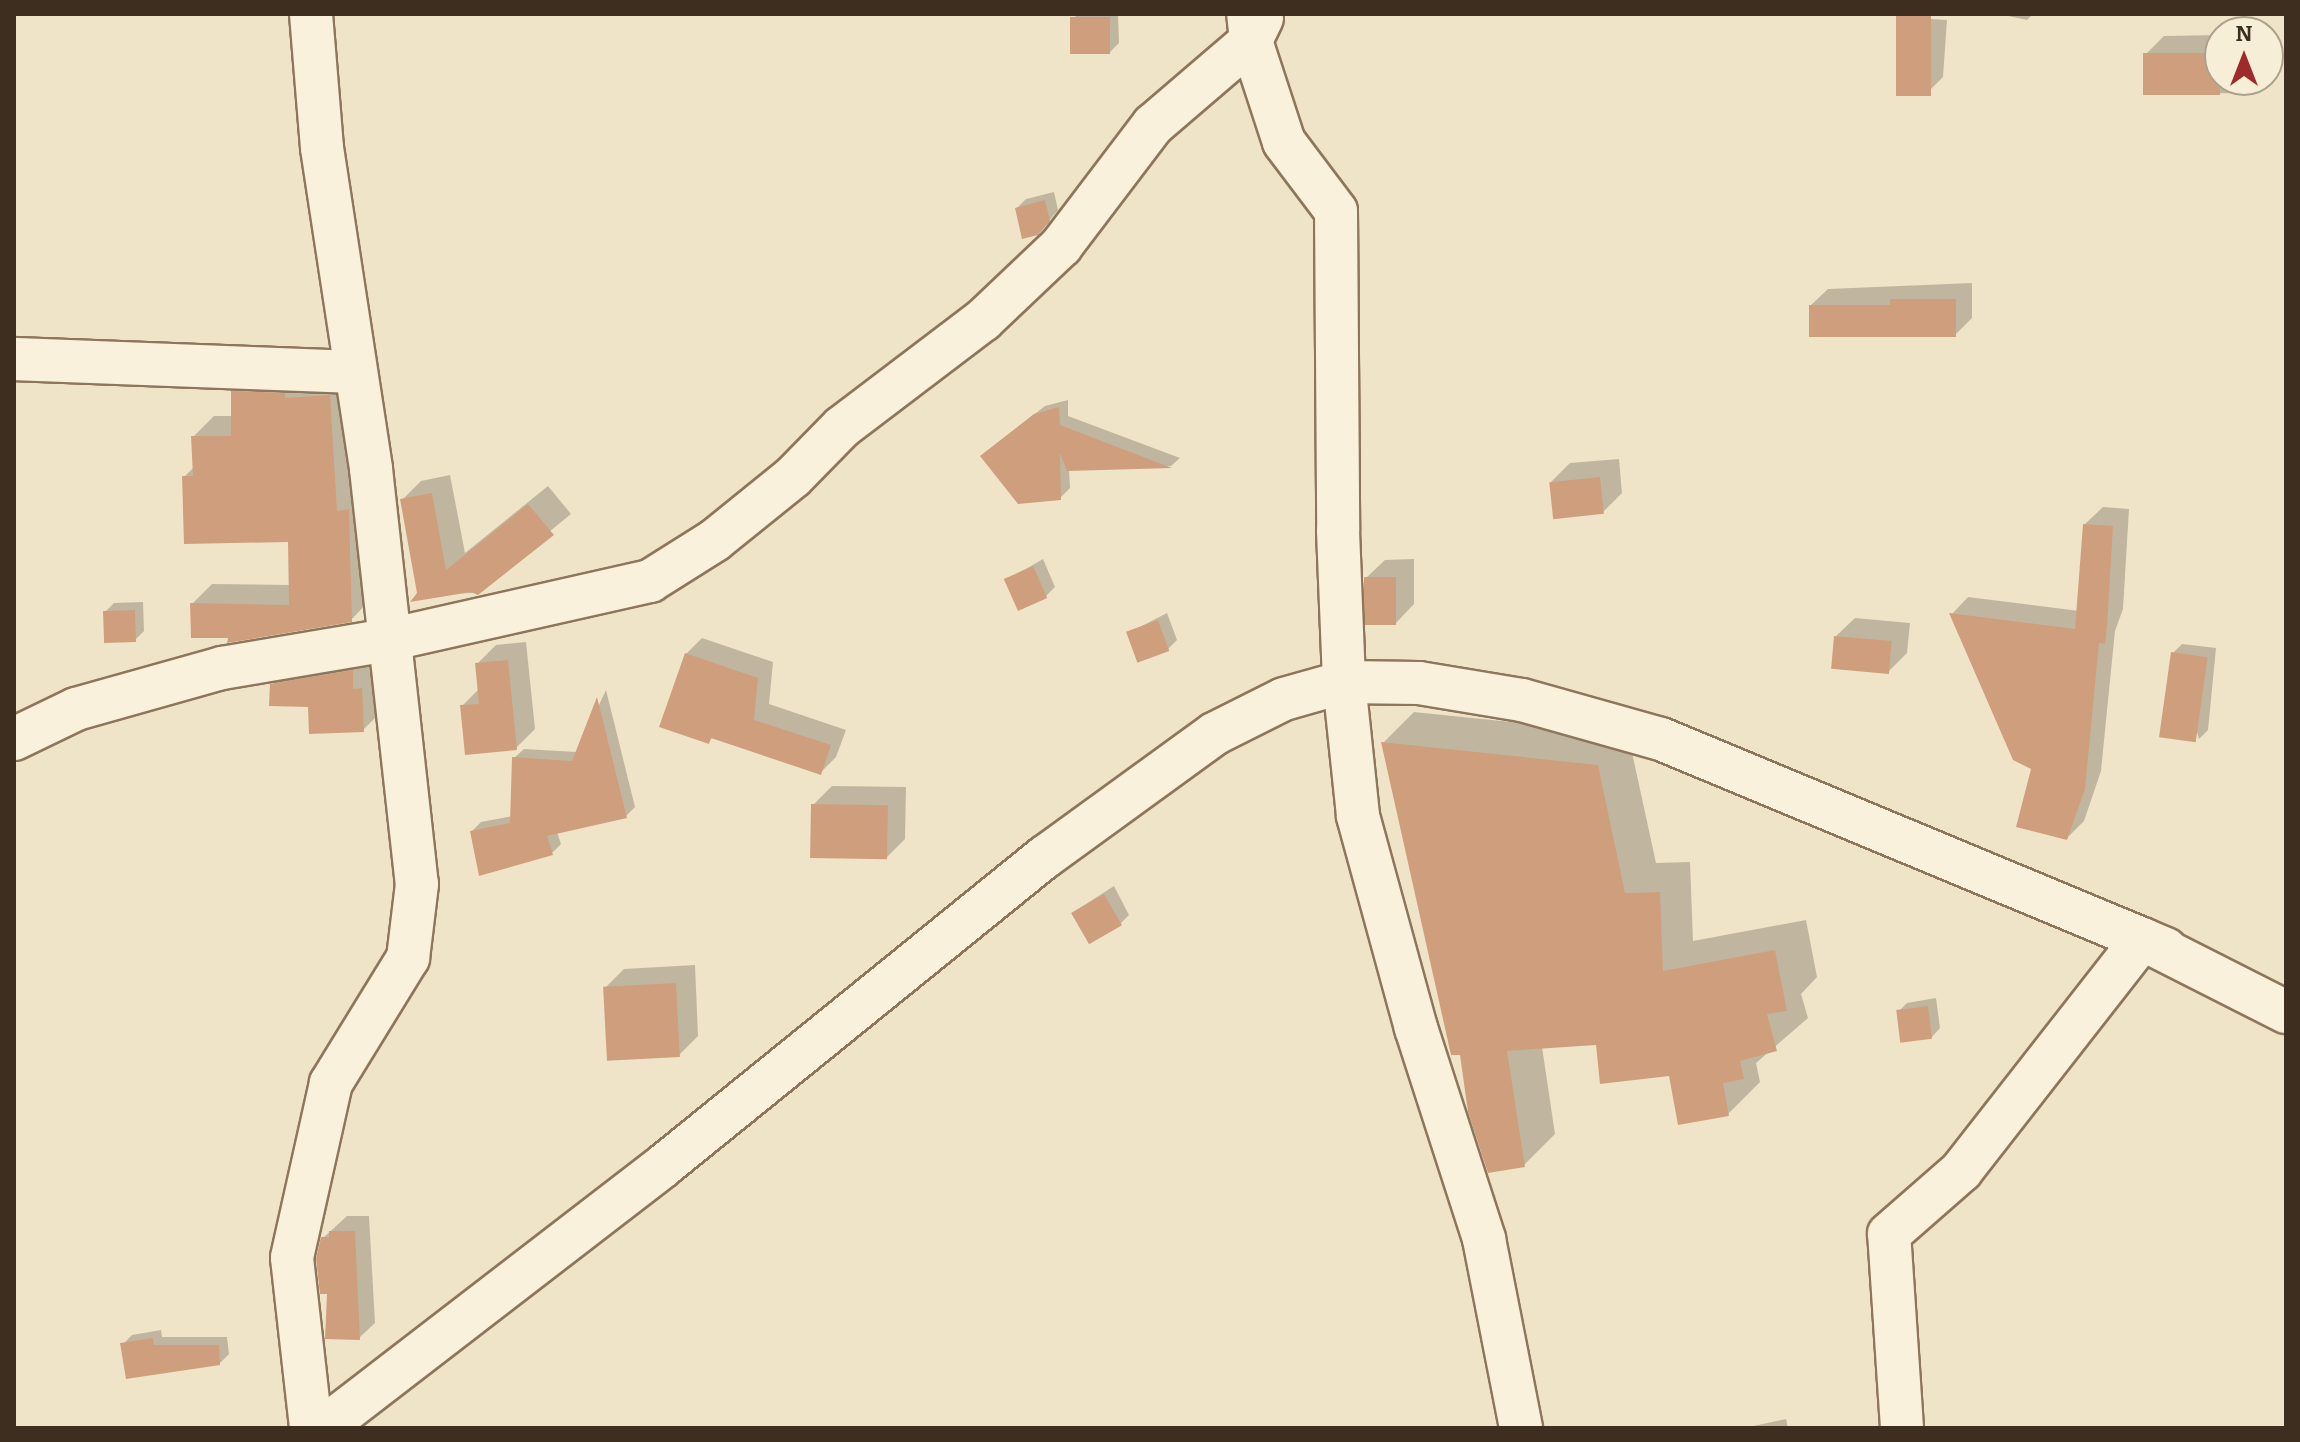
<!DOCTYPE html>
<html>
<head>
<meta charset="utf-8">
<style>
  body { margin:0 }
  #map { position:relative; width:2300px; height:1442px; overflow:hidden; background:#f0e4c8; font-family:Bitter,serif }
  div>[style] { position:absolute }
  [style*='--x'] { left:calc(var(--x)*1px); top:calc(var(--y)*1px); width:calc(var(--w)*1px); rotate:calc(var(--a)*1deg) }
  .shadow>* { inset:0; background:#0003 }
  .building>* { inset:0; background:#cf9f7d; transform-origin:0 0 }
  .roads { filter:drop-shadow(2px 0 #8d765c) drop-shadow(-2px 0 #8d765c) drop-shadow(0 2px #8d765c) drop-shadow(0 -2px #8d765c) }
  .minor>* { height:42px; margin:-21px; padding:0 21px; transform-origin:21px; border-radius:21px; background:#faf1dc }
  span { translate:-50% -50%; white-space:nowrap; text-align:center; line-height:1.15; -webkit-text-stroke:6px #f7eed8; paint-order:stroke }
  .frame { position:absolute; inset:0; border:16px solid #3d2e20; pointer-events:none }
  .north { position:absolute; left:2204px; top:16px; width:80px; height:80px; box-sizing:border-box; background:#f7eed8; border:2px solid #ada18e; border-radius:50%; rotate:0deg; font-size:22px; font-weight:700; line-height:32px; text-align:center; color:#3d2e20 }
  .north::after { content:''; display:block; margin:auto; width:28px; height:36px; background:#9e2a2b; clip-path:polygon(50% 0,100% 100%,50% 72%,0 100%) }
</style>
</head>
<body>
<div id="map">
  <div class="shadow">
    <div style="clip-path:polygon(1078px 14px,1118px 14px,1119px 43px,1110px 52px,1072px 20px)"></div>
    <div style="clip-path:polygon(1999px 14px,2033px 14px,2027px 20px)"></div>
    <div style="clip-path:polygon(1915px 18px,1947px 20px,1943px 77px,1924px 96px)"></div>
    <div style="clip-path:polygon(2220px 35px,2220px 80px,2254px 80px,2241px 93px,2146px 94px,2145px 55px,2164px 36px)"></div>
    <div style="clip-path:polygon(1054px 192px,1058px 210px,1047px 223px,1017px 208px,1026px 199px)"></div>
    <div style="clip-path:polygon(1972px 283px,1972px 318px,1955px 335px,1811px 305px,1828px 289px)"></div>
    <div style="clip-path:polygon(254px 372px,350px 376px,371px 599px,351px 620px,230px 636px,192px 604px,212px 584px,291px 585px,290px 539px,184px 477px,194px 467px,193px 437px,214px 416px,233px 416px,233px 392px)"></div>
    <div style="clip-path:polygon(1068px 400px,1068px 416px,1180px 458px,1171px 466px,1069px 469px,1070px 488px,1060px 498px,991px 448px,1045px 406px)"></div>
    <div style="clip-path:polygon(1619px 459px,1622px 493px,1603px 512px,1551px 482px,1570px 463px)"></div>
    <div style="clip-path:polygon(450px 475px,465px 553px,548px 486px,571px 514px,475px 593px,419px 594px,402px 500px,421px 481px)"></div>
    <div style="clip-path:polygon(2103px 507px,2129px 509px,2123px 609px,2115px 631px,2101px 771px,2084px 821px,2067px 838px,1952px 614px,1968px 597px,2079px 611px,2085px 524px)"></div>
    <div style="clip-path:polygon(1043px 559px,1055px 587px,1046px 596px,1007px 580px)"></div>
    <div style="clip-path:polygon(1414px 559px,1414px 604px,1396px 623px,1366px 578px,1385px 560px)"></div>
    <div style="clip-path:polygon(143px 602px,144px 631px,135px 640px,105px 612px,114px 603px)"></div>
    <div style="clip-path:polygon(1167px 613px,1177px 640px,1168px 649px,1128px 633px)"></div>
    <div style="clip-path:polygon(1855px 618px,1910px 623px,1907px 653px,1888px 672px,1836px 636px)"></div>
    <div style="clip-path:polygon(702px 638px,773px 662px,769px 704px,846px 730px,836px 757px,820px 773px,713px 737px,708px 742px,686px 654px)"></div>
    <div style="clip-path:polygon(526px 642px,535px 729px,516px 748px,462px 706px,480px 688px,477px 664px,496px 645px)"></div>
    <div style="clip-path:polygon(2182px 644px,2216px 648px,2208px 730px,2199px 739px,2173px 653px)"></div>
    <div style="clip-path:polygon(369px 654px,370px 672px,379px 672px,380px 713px,363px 730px,272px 685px,290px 668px)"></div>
    <div style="clip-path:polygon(606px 690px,635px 807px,626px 816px,557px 832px,561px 844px,552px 853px,472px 831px,481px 822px,512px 816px,514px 758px,524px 749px,577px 752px)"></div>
    <div style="clip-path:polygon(1414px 712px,1628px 734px,1656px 863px,1690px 862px,1693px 941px,1806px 920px,1817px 977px,1801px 994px,1808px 1018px,1756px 1063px,1760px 1082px,1728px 1114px,1671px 1073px,1598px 1043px,1542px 1047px,1555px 1134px,1524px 1165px,1461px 1052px,1383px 743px)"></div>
    <div style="clip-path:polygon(832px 786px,906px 787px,905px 839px,886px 858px,813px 805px)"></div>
    <div style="clip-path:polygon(1114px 886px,1129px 915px,1120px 924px,1072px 913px)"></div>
    <div style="clip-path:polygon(695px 965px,698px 1036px,679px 1055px,605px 988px,624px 969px)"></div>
    <div style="clip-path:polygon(1936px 998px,1940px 1028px,1931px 1038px,1898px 1012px,1907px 1003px)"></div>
    <div style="clip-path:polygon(347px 1216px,369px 1216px,375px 1323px,359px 1338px,329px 1292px,323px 1238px)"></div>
    <div style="clip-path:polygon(161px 1330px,162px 1337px,227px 1337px,229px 1354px,220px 1363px,123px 1344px,132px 1335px)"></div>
    <div style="clip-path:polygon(1786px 1419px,1788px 1428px,1744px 1428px)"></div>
  </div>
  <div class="building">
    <div style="left:1896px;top:14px;width:35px;height:82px"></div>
    <div style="left:1110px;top:17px;width:37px;height:40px;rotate:90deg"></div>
    <div style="left:2220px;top:53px;width:42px;height:77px;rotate:90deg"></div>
    <div style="clip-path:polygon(1045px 200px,1050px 221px,1038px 235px,1022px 239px,1015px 208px)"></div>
    <div style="clip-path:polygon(1890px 299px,1956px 299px,1956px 337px,1809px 337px,1809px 305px,1890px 305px)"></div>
    <div style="clip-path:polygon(231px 391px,285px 393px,285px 398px,330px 395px,337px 511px,349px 509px,352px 622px,227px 643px,228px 638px,191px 638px,190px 603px,289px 605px,288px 542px,184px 544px,182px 476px,193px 476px,191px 436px,231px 436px)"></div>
    <div style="clip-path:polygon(1059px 407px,1060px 425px,1172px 468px,1067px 471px,1060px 453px,1061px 500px,1018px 504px,980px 456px,1034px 414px)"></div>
    <div style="left:1600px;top:477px;width:37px;height:51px;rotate:84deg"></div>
    <div style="clip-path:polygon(432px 493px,446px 570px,528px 504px,554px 535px,478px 595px,471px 592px,410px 602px,417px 593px,400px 499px)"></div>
    <div style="clip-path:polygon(2083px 524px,2113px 526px,2107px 627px,2105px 644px,2099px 643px,2085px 789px,2067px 840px,2016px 827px,2031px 769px,2013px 760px,1949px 613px,2075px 629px)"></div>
    <div style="left:1033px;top:566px;width:35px;height:32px;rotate:66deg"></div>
    <div style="left:1396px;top:577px;width:48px;height:32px;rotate:90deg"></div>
    <div style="left:135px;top:610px;width:32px;height:32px;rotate:88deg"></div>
    <div style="left:1158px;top:620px;width:33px;height:34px;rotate:70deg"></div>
    <div style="left:1834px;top:636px;width:58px;height:33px;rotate:5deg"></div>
    <div style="left:2171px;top:652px;width:37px;height:86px;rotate:8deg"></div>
    <div style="clip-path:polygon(685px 653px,758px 678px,754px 720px,831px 745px,821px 775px,711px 738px,709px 744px,659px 727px)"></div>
    <div style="clip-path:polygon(508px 660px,517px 750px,465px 755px,460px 705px,479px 704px,475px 663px)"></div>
    <div style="clip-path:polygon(353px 670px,353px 689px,362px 688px,364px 732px,309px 734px,308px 707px,269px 706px,270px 684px)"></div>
    <div style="clip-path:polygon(597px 697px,627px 818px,547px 836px,553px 855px,479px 876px,470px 831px,510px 823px,512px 757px,572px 761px)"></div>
    <div style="clip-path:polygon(1381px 742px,1598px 765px,1625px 893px,1660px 892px,1663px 971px,1775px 950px,1787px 1011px,1767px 1014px,1777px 1051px,1740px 1061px,1744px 1079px,1723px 1083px,1729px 1116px,1678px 1125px,1669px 1076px,1600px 1084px,1596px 1045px,1507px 1051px,1525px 1167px,1488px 1173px,1468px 1112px,1460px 1055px,1451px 1055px)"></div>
    <div style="left:811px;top:804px;width:77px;height:54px;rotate:1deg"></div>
    <div style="left:1104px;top:894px;width:36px;height:38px;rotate:60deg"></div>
    <div style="left:676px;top:983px;width:74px;height:73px;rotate:87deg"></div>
    <div style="left:1928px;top:1006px;width:33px;height:32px;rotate:83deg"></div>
    <div style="clip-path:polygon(329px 1231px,355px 1231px,360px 1340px,325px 1339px,327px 1294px,320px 1294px,316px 1259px,321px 1237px,329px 1237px)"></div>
    <div style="clip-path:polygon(153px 1338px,154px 1345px,219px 1345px,220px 1365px,126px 1379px,120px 1343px)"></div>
  </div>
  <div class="roads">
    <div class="minor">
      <div style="--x:311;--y:14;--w:134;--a:85.3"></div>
      <div style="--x:322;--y:148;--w:325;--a:81.3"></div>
      <div style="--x:371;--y:469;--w:418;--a:83.7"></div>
      <div style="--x:417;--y:884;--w:75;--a:96.9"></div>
      <div style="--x:408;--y:958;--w:147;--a:121.6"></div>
      <div style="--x:331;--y:1083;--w:179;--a:102.6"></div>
      <div style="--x:292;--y:1258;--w:171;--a:83.6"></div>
      <div style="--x:1262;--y:18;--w:25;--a:116"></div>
      <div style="--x:1251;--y:41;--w:106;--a:71.9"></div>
      <div style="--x:1284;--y:142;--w:86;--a:53"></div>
      <div style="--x:1336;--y:211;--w:320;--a:89.6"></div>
      <div style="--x:1338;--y:531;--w:151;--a:87.7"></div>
      <div style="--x:1344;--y:682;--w:135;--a:84"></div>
      <div style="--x:1358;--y:816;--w:220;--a:74.7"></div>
      <div style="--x:1416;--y:1028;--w:222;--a:72.1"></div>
      <div style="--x:1484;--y:1239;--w:193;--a:78.9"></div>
      <div style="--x:14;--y:359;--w:340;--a:2.2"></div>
      <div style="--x:14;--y:739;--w:69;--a:-25.8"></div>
      <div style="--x:76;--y:709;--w:152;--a:-15.7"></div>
      <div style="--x:222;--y:668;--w:168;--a:-9.6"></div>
      <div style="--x:388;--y:640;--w:269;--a:-12.7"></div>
      <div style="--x:650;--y:581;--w:77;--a:-32.2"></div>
      <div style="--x:715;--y:540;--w:100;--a:-38.9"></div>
      <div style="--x:793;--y:477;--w:70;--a:-45.6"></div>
      <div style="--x:842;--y:427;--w:177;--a:-37.2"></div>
      <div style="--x:983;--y:320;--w:108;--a:-43.5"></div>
      <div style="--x:1061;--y:246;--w:152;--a:-52.8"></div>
      <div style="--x:1153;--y:125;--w:129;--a:-40.6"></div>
      <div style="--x:1251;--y:41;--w:27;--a:-96"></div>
      <div style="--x:323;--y:1428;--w:429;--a:-37.6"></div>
      <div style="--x:663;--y:1166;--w:491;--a:-39"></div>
      <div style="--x:1045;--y:857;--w:209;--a:-36"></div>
      <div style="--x:1214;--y:734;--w:78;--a:-26.6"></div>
      <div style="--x:1284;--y:699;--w:62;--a:-15.8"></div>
      <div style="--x:1344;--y:682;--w:75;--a:0.8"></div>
      <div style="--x:1419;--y:683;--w:104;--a:9.4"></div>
      <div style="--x:1522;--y:700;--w:144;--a:15.7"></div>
      <div style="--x:1661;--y:739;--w:521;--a:22.58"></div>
      <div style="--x:2142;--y:939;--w:161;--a:26.9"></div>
      <div style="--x:1902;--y:1428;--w:194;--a:-93.8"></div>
      <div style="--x:1889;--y:1234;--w:96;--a:-41.2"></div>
      <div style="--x:1961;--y:1171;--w:294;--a:-52"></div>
      <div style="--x:2142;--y:939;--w:26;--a:23"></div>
    </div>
  </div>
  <div class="frame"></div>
  <div class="north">N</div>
</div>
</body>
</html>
